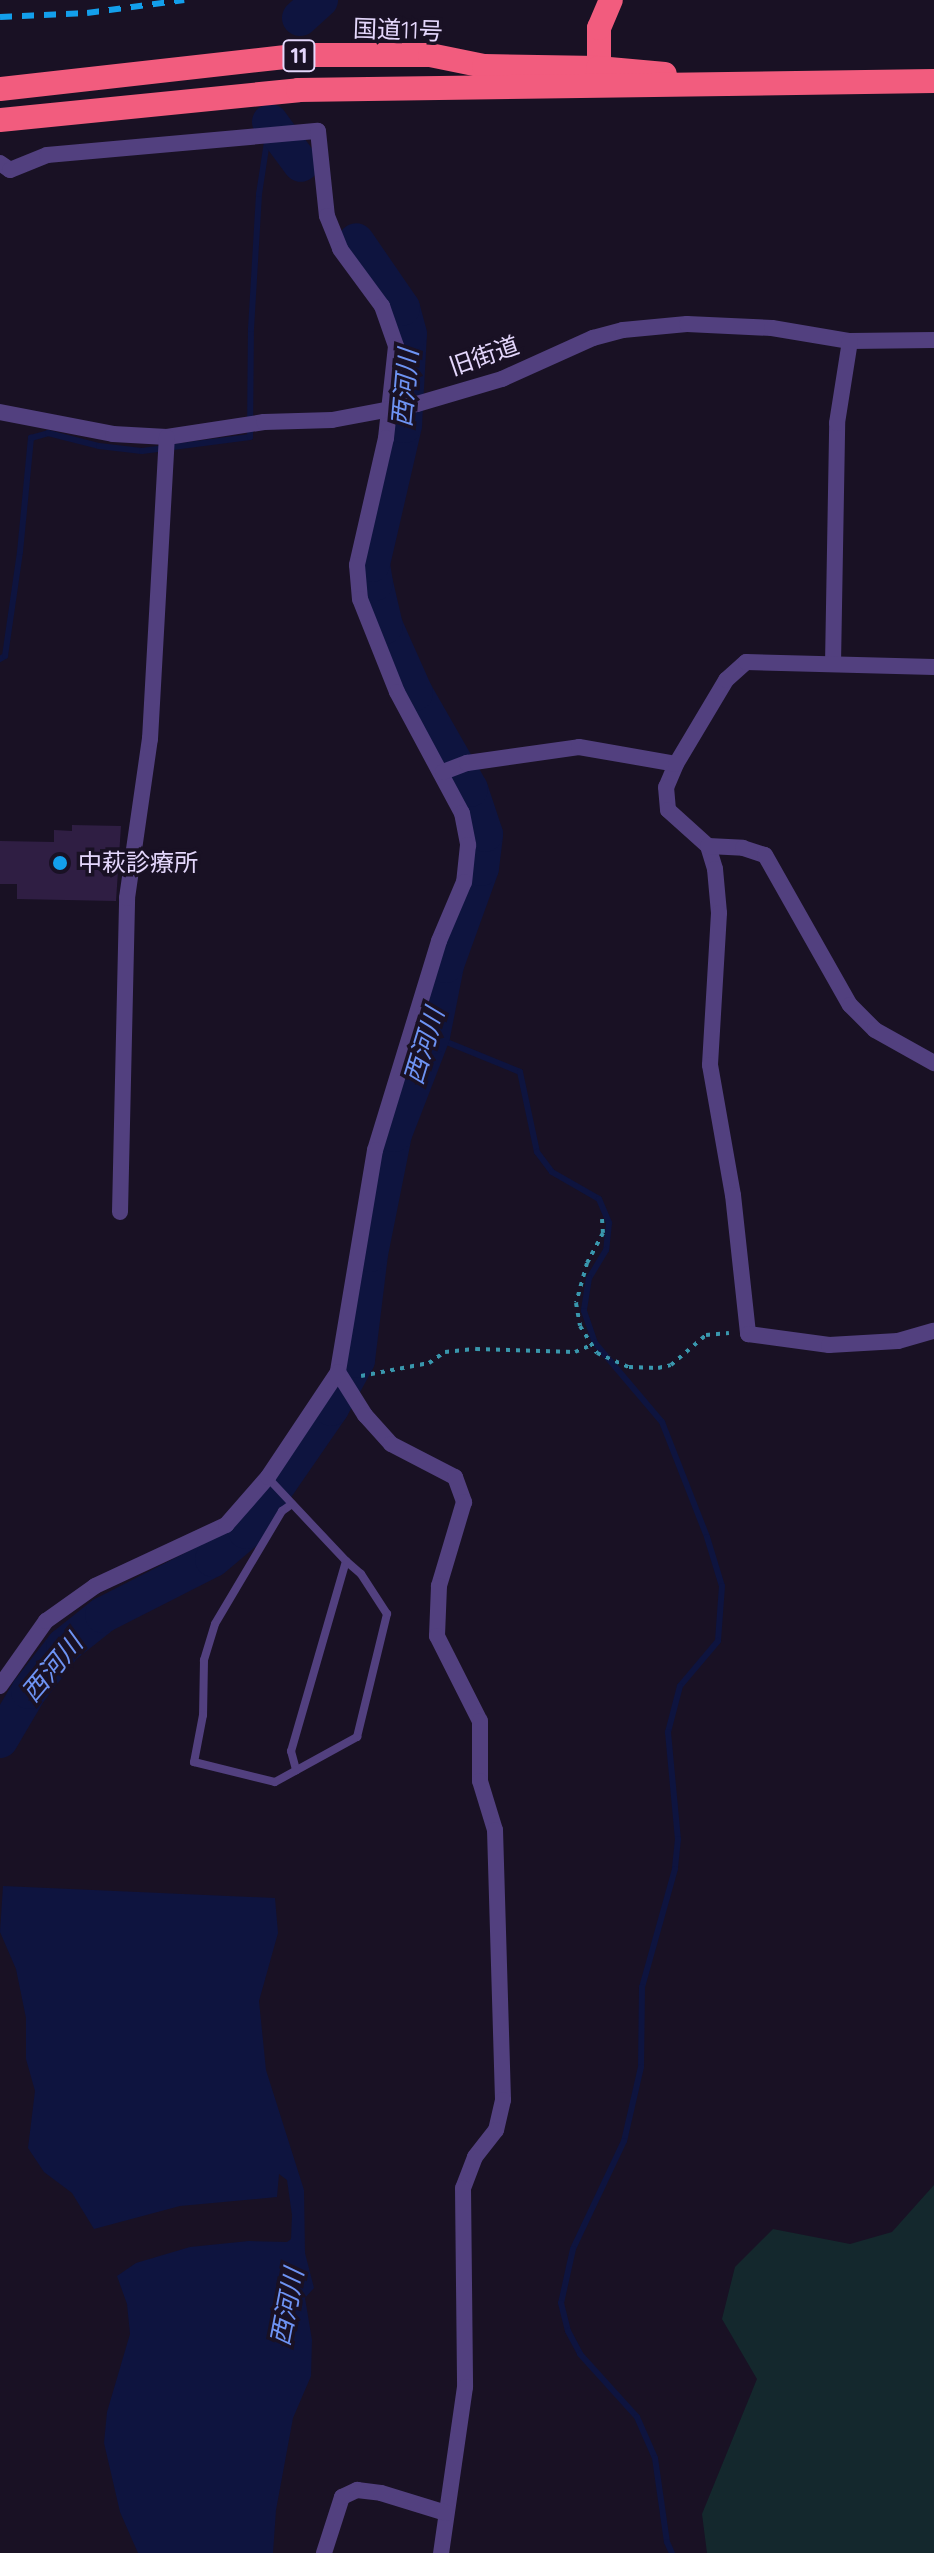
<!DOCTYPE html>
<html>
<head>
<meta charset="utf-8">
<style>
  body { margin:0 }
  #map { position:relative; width:934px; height:2553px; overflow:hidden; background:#191124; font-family:Quicksand,"Noto Sans JP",sans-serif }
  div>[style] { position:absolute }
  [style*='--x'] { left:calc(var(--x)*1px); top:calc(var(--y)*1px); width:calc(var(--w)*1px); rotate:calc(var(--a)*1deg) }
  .green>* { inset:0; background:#14282d }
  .water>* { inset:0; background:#0e143f }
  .stream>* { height:6px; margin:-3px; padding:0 3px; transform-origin:3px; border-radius:3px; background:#0e143f }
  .river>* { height:36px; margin:-18px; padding:0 18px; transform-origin:18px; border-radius:18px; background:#0e143f }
  .building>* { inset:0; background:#2f1e43 }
  .path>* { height:4px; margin-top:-2px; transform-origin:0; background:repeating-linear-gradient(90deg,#3997ad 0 4px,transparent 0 10px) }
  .lane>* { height:8px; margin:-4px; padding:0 4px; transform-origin:4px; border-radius:4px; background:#52407f }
  .street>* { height:16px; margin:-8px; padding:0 8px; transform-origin:8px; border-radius:8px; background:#52407f }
  .highway>* { height:24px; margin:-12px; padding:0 12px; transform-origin:12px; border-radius:12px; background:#f25c7e }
  .rail>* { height:6px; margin-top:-3px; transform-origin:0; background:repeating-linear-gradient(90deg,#139feb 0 12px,transparent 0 22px) }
  .dots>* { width:22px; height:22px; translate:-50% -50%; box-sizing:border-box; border:4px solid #191124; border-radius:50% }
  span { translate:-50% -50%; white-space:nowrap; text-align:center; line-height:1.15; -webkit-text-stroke:7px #191124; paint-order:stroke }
  .shield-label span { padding:2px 6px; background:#191124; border:2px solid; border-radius:6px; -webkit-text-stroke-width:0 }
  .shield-label { font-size:22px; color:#e4d7fc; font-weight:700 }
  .street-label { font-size:24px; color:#e4d7fc }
  .poi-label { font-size:24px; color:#e4d7fc }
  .left { translate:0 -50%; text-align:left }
  .water-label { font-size:26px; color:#6e93f3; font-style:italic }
</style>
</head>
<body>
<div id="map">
  <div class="green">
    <div style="clip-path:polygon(934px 2185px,934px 2553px,707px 2553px,702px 2514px,757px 2379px,722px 2319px,735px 2267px,773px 2229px,850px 2244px,892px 2232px)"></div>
  </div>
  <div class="water">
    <div style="clip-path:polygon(3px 1886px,275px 1898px,278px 1933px,259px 2001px,266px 2070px,304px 2190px,305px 2253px,314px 2288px,305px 2298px,312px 2340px,311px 2376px,293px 2418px,276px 2510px,273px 2553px,138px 2553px,120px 2512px,104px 2443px,107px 2412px,130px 2334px,127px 2304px,117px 2276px,136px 2263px,190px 2247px,249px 2241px,287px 2242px,291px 2239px,292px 2215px,287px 2180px,279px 2174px,277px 2197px,180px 2206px,94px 2229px,72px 2193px,44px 2172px,28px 2148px,35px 2091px,26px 2059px,26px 2018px,16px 1969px,0 1932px)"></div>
  </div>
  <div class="stream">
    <div style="--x:0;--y:659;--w:6;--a:-31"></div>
    <div style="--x:5;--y:656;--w:105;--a:-81.8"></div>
    <div style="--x:20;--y:552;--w:115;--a:-84.5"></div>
    <div style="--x:31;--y:438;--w:18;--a:-16"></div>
    <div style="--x:48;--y:433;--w:53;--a:14.3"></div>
    <div style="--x:99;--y:446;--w:43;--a:6.6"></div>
    <div style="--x:142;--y:451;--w:109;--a:-7.4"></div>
    <div style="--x:250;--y:437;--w:108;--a:-89.5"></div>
    <div style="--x:251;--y:329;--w:135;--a:-86.6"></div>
    <div style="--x:259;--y:194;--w:73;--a:-81.3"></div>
    <div style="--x:432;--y:1036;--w:95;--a:22.2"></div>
    <div style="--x:520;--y:1072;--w:82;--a:78"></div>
    <div style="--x:537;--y:1152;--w:25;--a:53"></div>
    <div style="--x:552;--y:1172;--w:54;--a:29.9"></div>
    <div style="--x:599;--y:1199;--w:26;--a:67"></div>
    <div style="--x:609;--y:1223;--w:27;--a:96"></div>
    <div style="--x:606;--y:1250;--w:33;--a:121"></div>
    <div style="--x:589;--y:1278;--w:33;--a:99"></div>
    <div style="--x:584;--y:1311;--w:34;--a:71"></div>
    <div style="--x:595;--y:1343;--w:104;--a:49.7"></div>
    <div style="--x:662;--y:1422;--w:123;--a:68.6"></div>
    <div style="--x:707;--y:1537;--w:51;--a:73"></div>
    <div style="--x:722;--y:1586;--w:55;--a:94.2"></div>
    <div style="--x:718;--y:1641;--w:59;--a:130.2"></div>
    <div style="--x:680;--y:1686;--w:48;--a:104.6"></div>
    <div style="--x:668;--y:1732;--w:107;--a:84.7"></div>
    <div style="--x:678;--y:1839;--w:30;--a:96"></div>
    <div style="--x:675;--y:1869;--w:123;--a:105.6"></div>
    <div style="--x:642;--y:1987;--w:80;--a:90.7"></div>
    <div style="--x:641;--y:2067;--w:76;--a:102.9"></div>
    <div style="--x:624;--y:2141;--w:119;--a:115.3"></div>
    <div style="--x:573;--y:2249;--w:55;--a:102.5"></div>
    <div style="--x:561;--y:2303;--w:29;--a:76"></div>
    <div style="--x:568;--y:2331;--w:26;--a:62"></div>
    <div style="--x:580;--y:2354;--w:85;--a:47.9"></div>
    <div style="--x:637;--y:2417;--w:45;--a:66.3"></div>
    <div style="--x:655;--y:2458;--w:85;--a:81.9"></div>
    <div style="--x:667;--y:2542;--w:12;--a:66"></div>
  </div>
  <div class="river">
    <div style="--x:300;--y:18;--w:27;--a:-42"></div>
    <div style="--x:270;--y:122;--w:52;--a:53.6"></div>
    <div style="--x:0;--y:1740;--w:57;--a:-59.4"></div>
    <div style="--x:29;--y:1691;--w:57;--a:-52.1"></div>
    <div style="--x:64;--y:1646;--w:50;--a:-38.5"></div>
    <div style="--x:103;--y:1615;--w:123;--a:-27"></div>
    <div style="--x:213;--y:1559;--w:43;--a:-40.3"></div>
    <div style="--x:246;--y:1531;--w:150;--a:-55.4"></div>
    <div style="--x:331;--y:1408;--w:55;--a:-61.6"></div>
    <div style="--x:357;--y:1360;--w:107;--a:-83"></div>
    <div style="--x:370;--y:1254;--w:122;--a:-78.7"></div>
    <div style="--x:394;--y:1134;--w:105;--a:-68.8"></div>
    <div style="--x:432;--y:1036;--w:72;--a:-78.8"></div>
    <div style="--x:446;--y:965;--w:103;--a:-70.2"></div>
    <div style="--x:481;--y:868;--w:34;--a:-83"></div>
    <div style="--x:485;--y:834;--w:47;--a:-108.4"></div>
    <div style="--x:470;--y:789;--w:111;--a:-119.8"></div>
    <div style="--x:415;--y:693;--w:73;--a:-114.1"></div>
    <div style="--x:385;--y:626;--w:44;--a:-103.1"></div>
    <div style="--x:375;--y:583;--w:19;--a:-99"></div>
    <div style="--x:372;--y:564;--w:143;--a:-77"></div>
    <div style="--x:404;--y:425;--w:91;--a:-86.9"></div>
    <div style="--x:409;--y:334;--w:27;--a:-105"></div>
    <div style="--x:402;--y:308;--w:81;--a:-124.5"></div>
  </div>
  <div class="building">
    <div style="clip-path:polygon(72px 825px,121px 826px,116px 901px,17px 899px,17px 884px,0 884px,0 841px,54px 842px,54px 830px,72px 831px)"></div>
  </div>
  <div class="path">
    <div style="--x:602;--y:1219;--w:14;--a:86"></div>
    <div style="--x:603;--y:1233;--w:34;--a:118"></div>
    <div style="--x:587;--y:1263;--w:41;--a:105.4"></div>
    <div style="--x:576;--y:1303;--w:23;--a:80"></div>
    <div style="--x:580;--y:1326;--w:32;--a:58"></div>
    <div style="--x:597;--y:1353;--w:35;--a:24"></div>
    <div style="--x:629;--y:1367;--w:29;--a:2"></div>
    <div style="--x:658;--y:1368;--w:13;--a:-13"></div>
    <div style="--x:671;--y:1365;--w:46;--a:-40.6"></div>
    <div style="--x:706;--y:1335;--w:23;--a:-5"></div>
    <div style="--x:361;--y:1376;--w:69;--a:-10.8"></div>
    <div style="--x:429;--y:1363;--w:19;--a:-35"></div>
    <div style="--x:445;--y:1352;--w:31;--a:-6"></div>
    <div style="--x:476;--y:1349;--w:99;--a:1.7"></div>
    <div style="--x:575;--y:1352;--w:15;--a:-23"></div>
  </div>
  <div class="lane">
    <div style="--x:268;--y:1478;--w:114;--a:46.8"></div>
    <div style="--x:346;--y:1561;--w:198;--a:106.1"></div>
    <div style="--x:291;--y:1751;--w:20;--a:75"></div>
    <div style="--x:292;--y:1504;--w:12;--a:145"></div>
    <div style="--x:282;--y:1511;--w:131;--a:120.7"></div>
    <div style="--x:215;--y:1624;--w:38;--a:107"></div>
    <div style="--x:204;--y:1660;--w:55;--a:91"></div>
    <div style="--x:203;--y:1715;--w:48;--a:100.8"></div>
    <div style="--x:194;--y:1762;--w:83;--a:13.9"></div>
    <div style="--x:275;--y:1782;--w:94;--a:-28.8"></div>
    <div style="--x:357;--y:1737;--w:127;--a:-76.3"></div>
    <div style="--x:387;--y:1614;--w:48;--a:-123"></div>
    <div style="--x:361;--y:1574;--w:20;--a:-139"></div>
  </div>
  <div class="street">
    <div style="--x:0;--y:163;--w:12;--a:35"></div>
    <div style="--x:10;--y:170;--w:40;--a:-22"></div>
    <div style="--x:47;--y:155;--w:272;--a:-5.1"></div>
    <div style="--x:318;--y:131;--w:85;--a:84"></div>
    <div style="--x:327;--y:216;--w:35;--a:68"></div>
    <div style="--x:340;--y:249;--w:71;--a:53.6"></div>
    <div style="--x:382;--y:306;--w:42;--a:70.7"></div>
    <div style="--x:396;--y:346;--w:93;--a:96.2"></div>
    <div style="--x:386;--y:438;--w:130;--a:102.9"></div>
    <div style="--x:357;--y:565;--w:34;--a:85"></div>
    <div style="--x:360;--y:599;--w:100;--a:68.3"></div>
    <div style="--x:397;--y:692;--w:137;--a:61.8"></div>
    <div style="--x:462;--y:813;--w:33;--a:79"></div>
    <div style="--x:468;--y:845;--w:37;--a:96"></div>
    <div style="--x:464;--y:882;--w:64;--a:113"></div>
    <div style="--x:439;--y:941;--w:219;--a:107"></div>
    <div style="--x:375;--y:1150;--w:225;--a:99.5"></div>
    <div style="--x:338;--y:1372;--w:51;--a:57.9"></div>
    <div style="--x:365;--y:1415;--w:39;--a:48"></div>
    <div style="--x:391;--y:1444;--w:72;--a:27.3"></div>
    <div style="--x:455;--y:1477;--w:27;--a:70"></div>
    <div style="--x:464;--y:1502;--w:88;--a:106.6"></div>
    <div style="--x:439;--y:1586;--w:50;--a:92.3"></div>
    <div style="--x:437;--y:1636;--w:95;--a:63.2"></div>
    <div style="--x:480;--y:1721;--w:60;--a:90"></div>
    <div style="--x:480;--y:1781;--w:51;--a:73"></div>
    <div style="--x:495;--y:1830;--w:270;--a:88.3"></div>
    <div style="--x:503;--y:2100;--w:31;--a:103"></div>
    <div style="--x:496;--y:2130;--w:34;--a:128"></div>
    <div style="--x:475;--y:2157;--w:33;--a:111"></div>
    <div style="--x:463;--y:2188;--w:199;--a:89.4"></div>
    <div style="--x:465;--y:2387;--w:168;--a:98.2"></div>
    <div style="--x:0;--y:412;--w:115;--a:11"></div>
    <div style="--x:113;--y:434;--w:54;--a:3.2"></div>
    <div style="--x:167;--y:437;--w:98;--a:-8.8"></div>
    <div style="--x:264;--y:422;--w:68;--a:-1.7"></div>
    <div style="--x:332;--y:420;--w:86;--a:-10.7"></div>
    <div style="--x:417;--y:404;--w:89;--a:-16.4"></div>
    <div style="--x:502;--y:379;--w:100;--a:-24.3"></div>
    <div style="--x:593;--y:338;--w:31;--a:-15"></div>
    <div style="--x:623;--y:330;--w:64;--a:-5.4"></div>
    <div style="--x:687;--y:324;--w:85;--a:2.7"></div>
    <div style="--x:772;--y:328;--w:79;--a:9.5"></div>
    <div style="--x:850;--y:341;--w:84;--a:-0.7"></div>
    <div style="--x:833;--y:664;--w:241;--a:-89"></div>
    <div style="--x:837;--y:423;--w:83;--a:-81"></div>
    <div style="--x:676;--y:764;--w:25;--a:113"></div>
    <div style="--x:666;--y:787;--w:23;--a:85"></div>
    <div style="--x:668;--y:810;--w:54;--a:42"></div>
    <div style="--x:708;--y:846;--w:24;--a:73"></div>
    <div style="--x:715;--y:869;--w:44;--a:84.8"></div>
    <div style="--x:719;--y:913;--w:152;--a:93.4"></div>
    <div style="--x:710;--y:1065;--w:132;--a:80"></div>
    <div style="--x:733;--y:1195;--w:140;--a:83.8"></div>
    <div style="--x:748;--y:1334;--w:82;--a:7.7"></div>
    <div style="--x:829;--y:1345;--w:69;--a:-3.3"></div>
    <div style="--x:898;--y:1341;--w:37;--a:-16"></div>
    <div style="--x:443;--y:772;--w:26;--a:-21"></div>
    <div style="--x:467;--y:763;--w:113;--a:-8.1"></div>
    <div style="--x:579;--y:747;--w:98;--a:9.9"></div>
    <div style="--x:676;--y:764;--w:98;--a:-59.2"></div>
    <div style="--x:726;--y:680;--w:27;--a:-42"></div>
    <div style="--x:746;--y:662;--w:188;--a:1.5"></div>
    <div style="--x:708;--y:846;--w:35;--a:3"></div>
    <div style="--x:743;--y:848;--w:23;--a:18"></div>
    <div style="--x:765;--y:855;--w:172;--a:60.5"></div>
    <div style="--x:850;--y:1005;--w:35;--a:45"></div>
    <div style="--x:875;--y:1030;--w:68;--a:29.2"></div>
    <div style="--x:120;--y:1212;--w:314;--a:-88.7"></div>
    <div style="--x:127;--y:898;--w:161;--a:-81.8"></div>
    <div style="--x:150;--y:739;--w:302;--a:-86.8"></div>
    <div style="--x:0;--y:1686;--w:80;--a:-54.7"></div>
    <div style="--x:46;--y:1621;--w:60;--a:-35.5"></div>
    <div style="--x:95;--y:1586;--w:145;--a:-25"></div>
    <div style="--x:226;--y:1525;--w:64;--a:-48.8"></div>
    <div style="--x:268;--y:1477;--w:126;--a:-56.3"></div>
    <div style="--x:324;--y:2553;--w:59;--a:-72.2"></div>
    <div style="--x:342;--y:2497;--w:17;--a:-25"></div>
    <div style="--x:357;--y:2490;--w:24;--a:7"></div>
    <div style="--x:381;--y:2493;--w:68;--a:17.1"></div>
  </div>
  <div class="highway">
    <div style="--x:599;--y:83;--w:55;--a:-90"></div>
    <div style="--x:599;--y:28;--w:30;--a:-67"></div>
    <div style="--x:0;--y:89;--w:305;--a:-6.4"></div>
    <div style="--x:303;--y:55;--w:127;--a:0"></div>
    <div style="--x:430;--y:55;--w:55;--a:11.5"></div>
    <div style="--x:484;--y:66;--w:114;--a:1"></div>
    <div style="--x:598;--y:68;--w:67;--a:5.1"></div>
    <div style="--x:0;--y:120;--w:300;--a:-5.7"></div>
    <div style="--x:298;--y:90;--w:636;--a:-0.81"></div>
  </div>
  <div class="rail">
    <div style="--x:0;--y:17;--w:87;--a:-2.6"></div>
    <div style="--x:87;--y:13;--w:98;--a:-7.6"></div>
  </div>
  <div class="dots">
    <div style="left:60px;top:863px;background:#139feb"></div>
  </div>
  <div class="shield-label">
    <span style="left:299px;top:56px">11</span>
  </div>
  <div class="street-label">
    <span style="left:398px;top:30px;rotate:2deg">国道11号</span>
    <span style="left:484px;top:356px;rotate:-19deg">旧街道</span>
  </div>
  <div class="poi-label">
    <span class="left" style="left:78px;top:863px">中萩診療所</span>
  </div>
  <div class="water-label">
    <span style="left:405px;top:388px;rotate:-85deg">西河川</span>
    <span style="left:424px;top:1046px;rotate:-73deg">西河川</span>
    <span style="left:52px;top:1668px;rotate:-50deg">西河川</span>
    <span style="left:287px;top:2307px;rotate:-79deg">西河川</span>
  </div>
</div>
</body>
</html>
